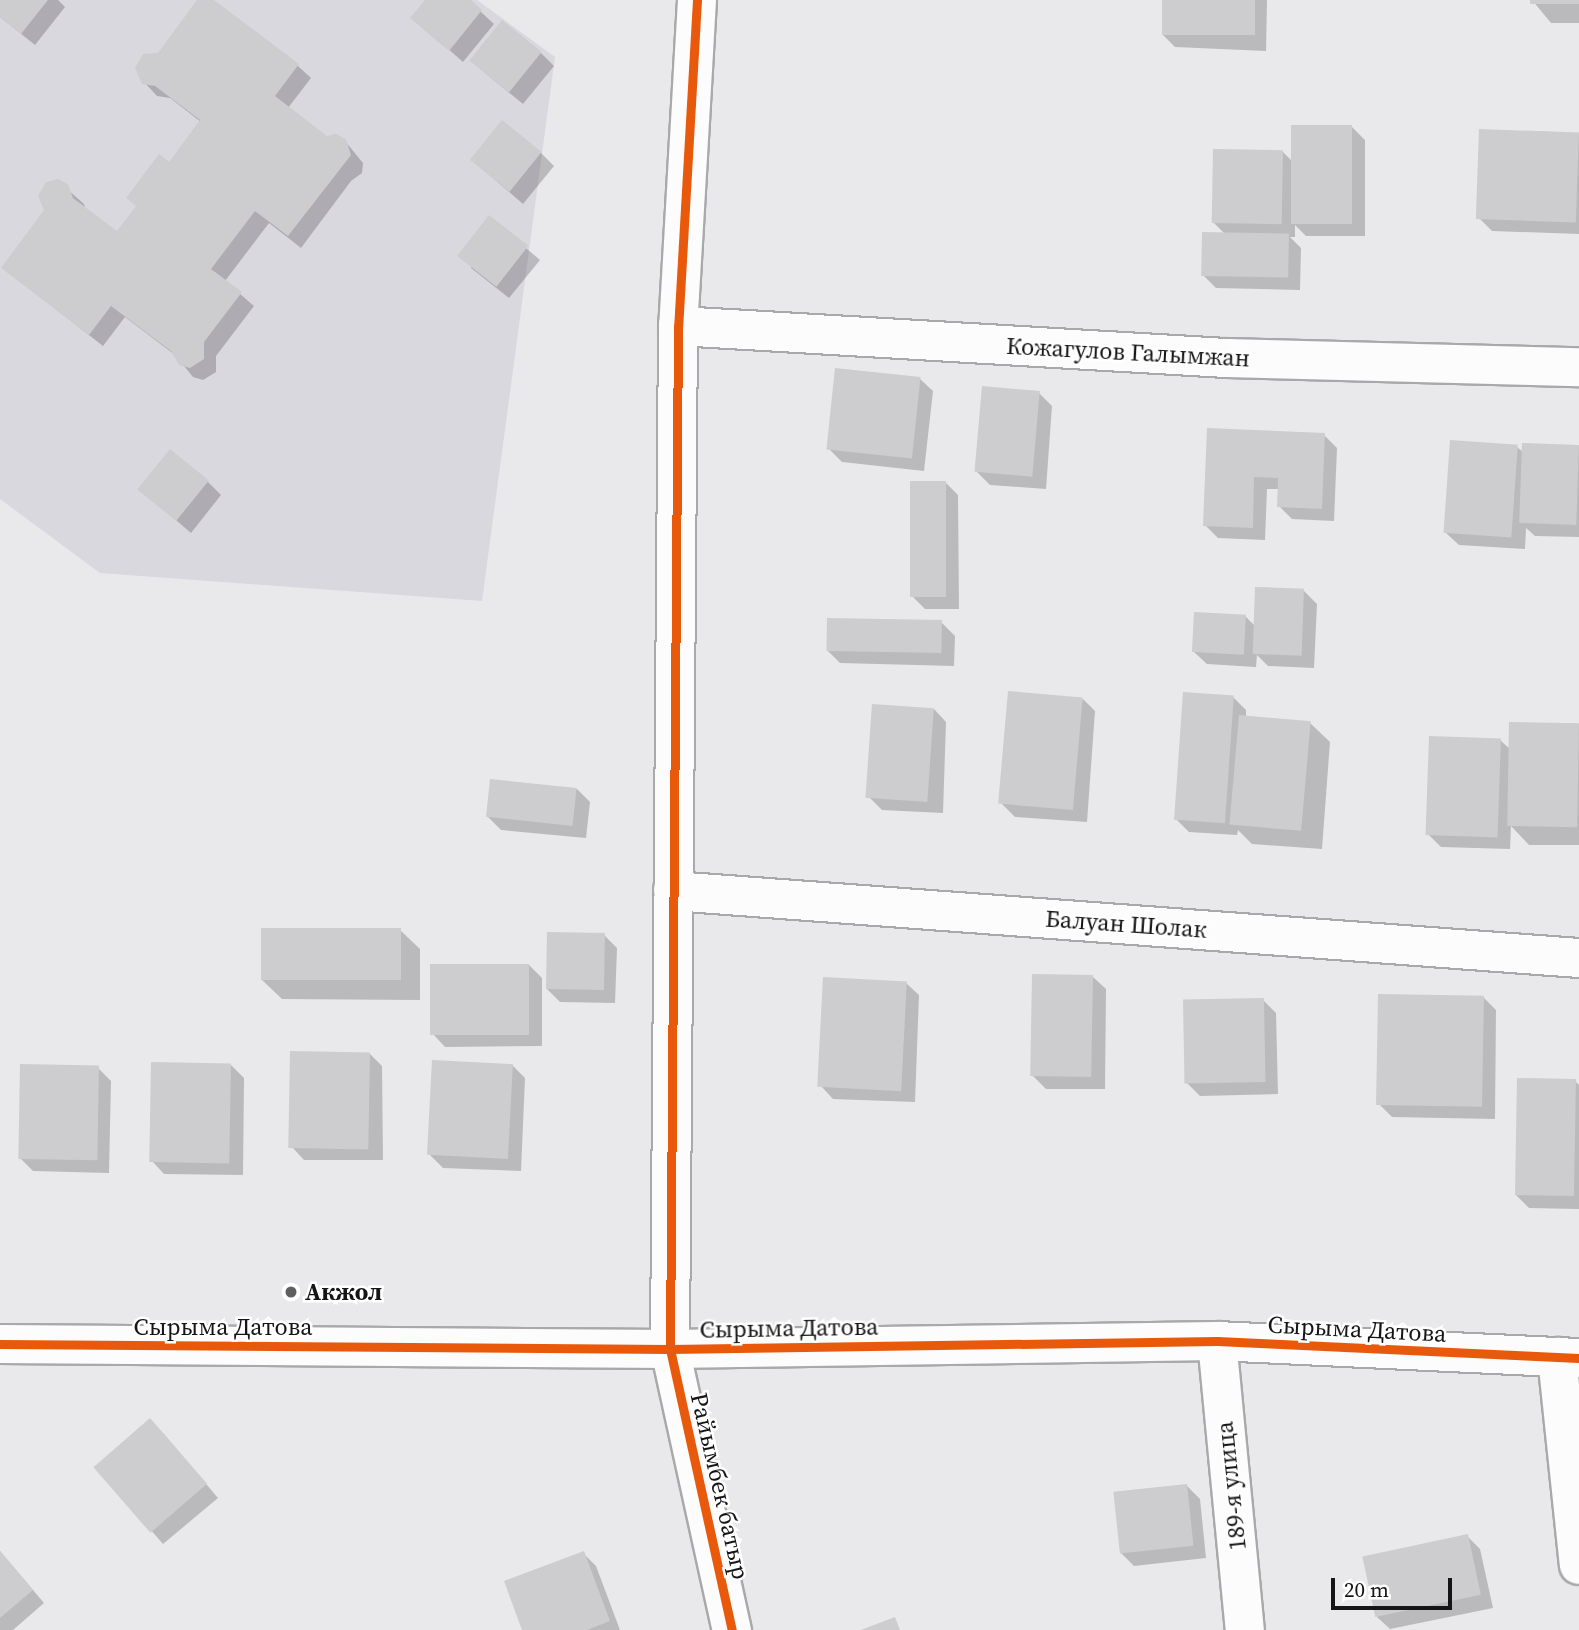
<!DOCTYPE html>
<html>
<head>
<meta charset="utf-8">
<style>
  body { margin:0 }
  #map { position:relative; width:1579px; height:1630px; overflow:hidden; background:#e9e8ea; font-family:"Source Serif 4",serif }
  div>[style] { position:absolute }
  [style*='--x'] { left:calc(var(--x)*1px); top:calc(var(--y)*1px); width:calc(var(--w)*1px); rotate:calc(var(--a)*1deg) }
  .built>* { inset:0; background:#dad8df }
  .shadow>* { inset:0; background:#0003 }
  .building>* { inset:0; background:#cdccce; transform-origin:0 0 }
  .roads { filter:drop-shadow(2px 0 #a9a8aa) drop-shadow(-2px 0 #a9a8aa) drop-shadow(0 2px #a9a8aa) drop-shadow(0 -2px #a9a8aa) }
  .minor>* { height:38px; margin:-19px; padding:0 19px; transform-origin:19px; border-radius:19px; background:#fcfcfc }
  .tertiary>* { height:38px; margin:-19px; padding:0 19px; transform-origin:19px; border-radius:19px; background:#fcfcfc }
  .cycleway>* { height:9px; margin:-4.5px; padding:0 4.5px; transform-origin:4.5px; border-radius:4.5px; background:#e8590c }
  .dots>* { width:19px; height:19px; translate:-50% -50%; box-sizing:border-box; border:4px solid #fff; border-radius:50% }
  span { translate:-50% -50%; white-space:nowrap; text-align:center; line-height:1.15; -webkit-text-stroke:5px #fff; paint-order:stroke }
  .street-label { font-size:24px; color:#151516 }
  .poi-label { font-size:24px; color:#151516; font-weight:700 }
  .left { translate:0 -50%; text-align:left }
  .scale { position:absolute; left:1331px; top:1578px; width:121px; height:32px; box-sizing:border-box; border:4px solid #151516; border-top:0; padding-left:9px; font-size:21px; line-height:24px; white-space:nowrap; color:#151516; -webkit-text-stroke:5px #fff; paint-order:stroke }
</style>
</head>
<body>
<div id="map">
  <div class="built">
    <div style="clip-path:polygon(0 0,477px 0,555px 57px,482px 601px,100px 573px,0 499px)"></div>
  </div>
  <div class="shadow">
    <div style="clip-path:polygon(0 0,58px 0,65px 7px,35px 45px,0 17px)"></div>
    <div style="clip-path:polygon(200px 0,211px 0,298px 66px,311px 78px,288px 108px,327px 138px,345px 141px,363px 163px,362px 173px,351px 181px,301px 248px,269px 223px,225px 281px,254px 306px,216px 356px,216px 372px,203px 380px,193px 377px,175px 355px,125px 317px,103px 346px,3px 268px,46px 210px,58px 181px,84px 204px,85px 209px,118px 234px,201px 122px,170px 98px,157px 96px,144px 82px,158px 54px)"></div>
    <div style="clip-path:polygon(427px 0,468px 0,494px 24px,463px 62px,413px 18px)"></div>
    <div style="clip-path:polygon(1163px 0,1267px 0,1266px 51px,1175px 47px,1162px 34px)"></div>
    <div style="clip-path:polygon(1532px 0,1579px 0,1579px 23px,1551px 23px)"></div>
    <div style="clip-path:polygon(541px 53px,554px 66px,523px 104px,485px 73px)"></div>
    <div style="clip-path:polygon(1352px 127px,1365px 140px,1365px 236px,1306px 236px,1295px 225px,1295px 237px,1290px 237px,1301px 248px,1300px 290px,1216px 288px,1203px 275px,1225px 234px,1214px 223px,1283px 152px,1293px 162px)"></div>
    <div style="clip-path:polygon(1579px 134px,1579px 234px,1492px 231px,1479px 218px)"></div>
    <div style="clip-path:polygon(541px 153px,554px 166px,523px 204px,472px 160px)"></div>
    <div style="clip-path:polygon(489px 217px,540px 260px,509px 298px,471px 268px)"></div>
    <div style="clip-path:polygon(920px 379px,933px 391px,924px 471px,842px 462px,829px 449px)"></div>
    <div style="clip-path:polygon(1039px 393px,1052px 406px,1046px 489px,990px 485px,977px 472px)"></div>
    <div style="clip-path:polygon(1209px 430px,1324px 435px,1337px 448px,1334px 521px,1292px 519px,1279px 506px,1280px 489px,1267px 489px,1265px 540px,1218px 538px,1205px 525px)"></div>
    <div style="clip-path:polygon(1579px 446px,1579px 537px,1535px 536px,1526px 528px,1525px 549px,1459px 545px,1446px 533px,1517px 447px,1524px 453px)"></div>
    <div style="clip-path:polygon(208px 482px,221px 495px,191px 533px,140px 489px)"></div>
    <div style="clip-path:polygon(945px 482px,958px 495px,959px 609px,925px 609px,912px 596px)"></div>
    <div style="clip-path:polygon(1304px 591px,1317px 604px,1314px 668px,1268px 666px,1257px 655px,1256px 667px,1207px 664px,1194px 652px,1245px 616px,1256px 627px)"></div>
    <div style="clip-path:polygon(942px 623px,955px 636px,954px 666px,840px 663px,827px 650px)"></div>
    <div style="clip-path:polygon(1233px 697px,1246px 710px,1246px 718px,1310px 723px,1330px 742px,1322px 849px,1252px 844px,1238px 830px,1237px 835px,1189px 832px,1176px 819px)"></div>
    <div style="clip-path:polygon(1083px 699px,1095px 711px,1087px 822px,1015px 817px,1002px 804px)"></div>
    <div style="clip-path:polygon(934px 709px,946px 722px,943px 813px,882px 810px,869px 797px)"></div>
    <div style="clip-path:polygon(1579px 724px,1579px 845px,1529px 845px,1511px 826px,1510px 849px,1441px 847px,1428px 834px,1500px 740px,1511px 750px)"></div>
    <div style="clip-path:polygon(577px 789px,590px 802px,586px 838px,501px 830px,488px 817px)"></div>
    <div style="clip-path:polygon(400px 930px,420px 949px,420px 1000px,282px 999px,262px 980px)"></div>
    <div style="clip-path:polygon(604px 935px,617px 948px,615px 1003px,560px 1002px,547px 989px)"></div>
    <div style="clip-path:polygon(529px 965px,542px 978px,542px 1046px,445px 1047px,433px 1034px)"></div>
    <div style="clip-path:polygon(1093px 977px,1106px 989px,1105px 1089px,1046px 1089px,1033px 1076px)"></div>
    <div style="clip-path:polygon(906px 983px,919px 995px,915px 1102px,833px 1099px,821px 1086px)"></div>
    <div style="clip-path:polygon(1483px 997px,1496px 1010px,1495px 1119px,1392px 1117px,1379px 1104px)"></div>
    <div style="clip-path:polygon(1263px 1000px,1276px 1013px,1278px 1094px,1200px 1096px,1187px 1083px)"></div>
    <div style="clip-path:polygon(369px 1053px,382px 1066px,383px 1160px,304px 1160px,292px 1147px)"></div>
    <div style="clip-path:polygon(231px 1065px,244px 1078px,243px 1175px,164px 1174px,152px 1161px)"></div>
    <div style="clip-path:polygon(512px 1065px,525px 1078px,521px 1171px,443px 1168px,430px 1155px)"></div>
    <div style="clip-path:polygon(98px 1068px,111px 1081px,109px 1173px,33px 1171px,20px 1158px)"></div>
    <div style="clip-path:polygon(1575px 1081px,1579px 1085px,1579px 1209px,1529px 1208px,1516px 1195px)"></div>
    <div style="clip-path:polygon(163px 1433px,218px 1498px,163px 1544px,95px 1466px)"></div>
    <div style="clip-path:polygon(1187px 1486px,1200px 1499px,1206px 1558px,1134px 1566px,1121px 1553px)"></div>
    <div style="clip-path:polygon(1467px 1536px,1480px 1549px,1493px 1608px,1390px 1629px,1377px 1617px)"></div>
    <div style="clip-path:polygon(0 1551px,44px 1603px,13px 1630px,0 1630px)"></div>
    <div style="clip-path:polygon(583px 1553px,596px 1566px,620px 1630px,524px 1630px)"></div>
  </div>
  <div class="building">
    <div style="clip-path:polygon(0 0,48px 0,21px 34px,0 17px)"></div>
    <div style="clip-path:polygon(197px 0,214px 0,299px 64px,275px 96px,327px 136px,336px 134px,346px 139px,351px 155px,288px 236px,255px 211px,211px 269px,242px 292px,204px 342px,204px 359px,190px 368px,179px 365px,171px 351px,111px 306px,89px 335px,1px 268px,44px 210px,38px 196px,46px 182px,58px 179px,68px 184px,73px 198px,117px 231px,136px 206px,126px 198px,159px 154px,169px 162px,200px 120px,155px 86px,142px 84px,135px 68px,143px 54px,158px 53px)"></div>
    <div style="clip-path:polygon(425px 0,471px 0,482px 10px,449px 51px,410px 18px)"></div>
    <div style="left:1162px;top:0;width:93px;height:35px"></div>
    <div style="left:1530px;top:0;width:49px;height:4px"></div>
    <div style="left:502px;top:20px;width:51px;height:52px;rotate:39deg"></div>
    <div style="left:502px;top:120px;width:51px;height:51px;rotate:39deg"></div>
    <div style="left:1291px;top:125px;width:61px;height:99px"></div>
    <div style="left:1479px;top:129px;width:100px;height:90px;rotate:2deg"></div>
    <div style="left:1213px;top:149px;width:70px;height:74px;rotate:1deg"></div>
    <div style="left:489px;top:215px;width:50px;height:52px;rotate:38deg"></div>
    <div style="left:1202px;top:232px;width:87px;height:44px;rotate:1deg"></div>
    <div style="left:835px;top:368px;width:86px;height:82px;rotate:6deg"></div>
    <div style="left:982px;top:386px;width:58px;height:86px;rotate:5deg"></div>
    <div style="clip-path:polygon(1207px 428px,1325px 433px,1322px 509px,1277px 507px,1278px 478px,1254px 477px,1253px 528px,1203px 526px)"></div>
    <div style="left:1450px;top:440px;width:68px;height:93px;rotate:4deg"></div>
    <div style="left:1522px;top:443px;width:57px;height:80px;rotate:2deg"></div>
    <div style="left:170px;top:449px;width:50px;height:52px;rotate:39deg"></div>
    <div style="left:910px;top:481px;width:36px;height:116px"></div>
    <div style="left:1255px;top:587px;width:49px;height:67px;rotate:2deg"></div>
    <div style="left:1194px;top:612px;width:52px;height:40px;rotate:3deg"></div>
    <div style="left:827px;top:618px;width:115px;height:33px;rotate:1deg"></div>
    <div style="left:1008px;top:691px;width:75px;height:113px;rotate:5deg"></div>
    <div style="left:1183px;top:692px;width:51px;height:128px;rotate:4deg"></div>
    <div style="left:872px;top:704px;width:62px;height:94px;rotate:4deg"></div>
    <div style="left:1239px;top:715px;width:72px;height:110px;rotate:5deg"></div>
    <div style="left:1509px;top:722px;width:70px;height:104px;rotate:1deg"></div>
    <div style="left:1429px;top:736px;width:72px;height:99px;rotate:2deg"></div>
    <div style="left:490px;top:779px;width:87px;height:38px;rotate:6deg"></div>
    <div style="left:261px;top:928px;width:140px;height:52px"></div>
    <div style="left:547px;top:932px;width:58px;height:57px;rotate:1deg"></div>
    <div style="left:430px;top:964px;width:99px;height:71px"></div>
    <div style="left:1032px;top:974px;width:61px;height:102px;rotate:1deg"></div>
    <div style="left:823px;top:977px;width:84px;height:110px;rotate:3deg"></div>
    <div style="left:1378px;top:994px;width:106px;height:111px;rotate:1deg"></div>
    <div style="left:1264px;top:998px;width:84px;height:81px;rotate:89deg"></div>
    <div style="left:290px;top:1051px;width:80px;height:97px;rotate:1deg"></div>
    <div style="left:432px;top:1060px;width:81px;height:95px;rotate:3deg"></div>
    <div style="left:151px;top:1062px;width:80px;height:100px;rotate:1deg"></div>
    <div style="left:20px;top:1064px;width:79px;height:95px;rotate:1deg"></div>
    <div style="left:1517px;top:1078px;width:59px;height:117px;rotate:1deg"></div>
    <div style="left:150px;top:1418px;width:87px;height:75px;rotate:49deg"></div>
    <div style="left:1187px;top:1484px;width:62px;height:74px;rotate:84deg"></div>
    <div style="left:1468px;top:1534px;width:62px;height:108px;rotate:78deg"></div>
    <div style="clip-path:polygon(0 1551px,33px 1590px,0 1618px)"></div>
    <div style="clip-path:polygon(584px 1551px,610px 1621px,587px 1630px,522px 1630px,504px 1581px)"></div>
    <div style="clip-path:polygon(895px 1617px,900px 1630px,861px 1630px)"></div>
  </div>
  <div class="roads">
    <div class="minor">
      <div style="--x:697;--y:0;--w:327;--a:93.3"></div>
      <div style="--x:678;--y:326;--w:1023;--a:90.45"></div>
      <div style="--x:670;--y:1349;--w:288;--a:77.6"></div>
      <div style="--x:678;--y:326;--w:550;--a:3.34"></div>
      <div style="--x:1227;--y:358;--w:352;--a:1.5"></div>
      <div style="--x:673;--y:891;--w:908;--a:4.23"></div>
      <div style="--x:1217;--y:1341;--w:290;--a:84.5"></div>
      <div style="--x:1557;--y:1357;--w:209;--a:84"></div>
    </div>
    <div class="tertiary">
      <div style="--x:0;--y:1344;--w:670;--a:0.43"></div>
      <div style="--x:670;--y:1349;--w:547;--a:-0.84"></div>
      <div style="--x:1217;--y:1341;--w:362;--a:2.7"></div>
    </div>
  </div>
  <div class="cycleway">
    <div style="--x:697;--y:0;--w:327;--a:93.3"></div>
    <div style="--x:678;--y:326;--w:1023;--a:90.45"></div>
    <div style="--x:670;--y:1349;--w:288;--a:77.6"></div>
    <div style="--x:0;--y:1344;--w:670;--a:0.43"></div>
    <div style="--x:670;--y:1349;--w:547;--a:-0.84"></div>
    <div style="--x:1217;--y:1341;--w:362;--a:2.7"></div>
  </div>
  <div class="dots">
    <div style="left:291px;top:1292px;background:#5f5f60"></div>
  </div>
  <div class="street-label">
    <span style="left:1128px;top:352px;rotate:3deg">Кожагулов Галымжан</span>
    <span style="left:1126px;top:924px;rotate:4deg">Балуан Шолак</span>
    <span style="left:223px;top:1327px">Сырыма Датова</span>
    <span style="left:789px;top:1328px;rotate:-1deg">Сырыма Датова</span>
    <span style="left:1357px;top:1329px;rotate:3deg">Сырыма Датова</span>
    <span style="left:720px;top:1486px;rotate:77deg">Райымбек батыр</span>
    <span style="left:1231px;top:1486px;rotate:-96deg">189-я улица</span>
  </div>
  <div class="poi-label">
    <span class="left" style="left:305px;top:1292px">Акжол</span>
  </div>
  <div class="scale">20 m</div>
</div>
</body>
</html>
